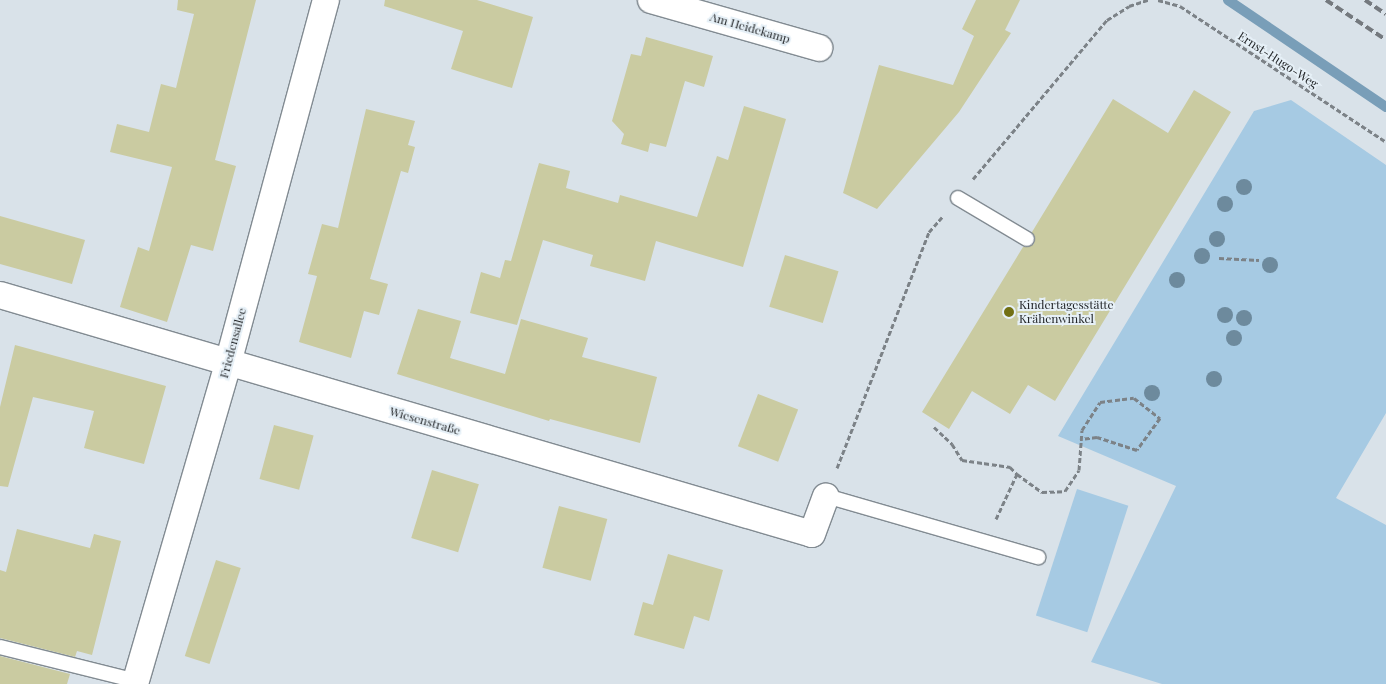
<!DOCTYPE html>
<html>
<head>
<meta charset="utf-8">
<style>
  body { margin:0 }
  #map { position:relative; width:1386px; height:684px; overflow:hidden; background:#d9e2e9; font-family:"Playfair Display",serif }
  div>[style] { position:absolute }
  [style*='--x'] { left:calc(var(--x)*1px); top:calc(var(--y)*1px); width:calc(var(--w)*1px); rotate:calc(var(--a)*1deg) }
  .green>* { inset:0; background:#a6cae3; transform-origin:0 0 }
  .stream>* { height:10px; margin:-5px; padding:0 5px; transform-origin:5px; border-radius:5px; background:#799eb8 }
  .building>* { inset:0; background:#cacba1; transform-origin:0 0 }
  .path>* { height:3px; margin-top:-1.5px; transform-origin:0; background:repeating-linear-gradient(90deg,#7c8287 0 5px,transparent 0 7.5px) }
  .roads { filter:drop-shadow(1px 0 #828b92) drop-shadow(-1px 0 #828b92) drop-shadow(0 1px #828b92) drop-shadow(0 -1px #828b92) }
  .lane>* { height:14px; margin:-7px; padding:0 7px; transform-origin:7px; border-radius:7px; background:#fff }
  .street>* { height:26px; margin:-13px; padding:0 13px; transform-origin:13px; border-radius:13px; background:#fff }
  .rail>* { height:4px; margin-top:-2px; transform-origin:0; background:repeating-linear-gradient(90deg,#74797e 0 8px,transparent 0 12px) }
  .trees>* { width:16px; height:16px; margin:-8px; border-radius:50%; background:#6d8a9d }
  .dots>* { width:14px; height:14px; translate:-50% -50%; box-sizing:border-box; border:2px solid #e6f0f7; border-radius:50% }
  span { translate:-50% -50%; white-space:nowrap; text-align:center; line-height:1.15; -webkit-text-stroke:4px #e6f0f7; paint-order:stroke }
  .street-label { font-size:12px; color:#222528 }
  .poi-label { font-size:12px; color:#222528 }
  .left { translate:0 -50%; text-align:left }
</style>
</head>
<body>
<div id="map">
  <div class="green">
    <div style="clip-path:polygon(1291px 100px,1386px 165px,1386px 413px,1336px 498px,1386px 525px,1386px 684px,1162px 684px,1091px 662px,1176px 486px,1058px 436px,1254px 111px)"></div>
    <div style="left:1077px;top:489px;width:54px;height:133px;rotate:18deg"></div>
  </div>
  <div class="stream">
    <div style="--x:1228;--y:0;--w:191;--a:34.1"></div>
  </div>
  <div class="building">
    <div style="clip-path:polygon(178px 0,256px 0,215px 160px,236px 166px,213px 251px,191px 245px,167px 322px,120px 307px,138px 247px,149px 251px,172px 167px,110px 152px,117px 124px,149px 132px,161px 84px,176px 88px,194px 14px,177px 10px)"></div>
    <div style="clip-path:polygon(385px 0,477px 0,533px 17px,512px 88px,451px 69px,463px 31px,384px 6px)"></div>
    <div style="clip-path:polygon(976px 0,1020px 0,1005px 30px,1011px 33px,959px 112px,877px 209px,843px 193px,879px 65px,953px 85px,974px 36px,962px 29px)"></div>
    <div style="clip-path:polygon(646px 37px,713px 56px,704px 87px,685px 81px,666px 147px,650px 143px,648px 152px,621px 144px,624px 134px,612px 121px,631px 54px,641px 56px)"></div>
    <div style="clip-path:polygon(1194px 90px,1231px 112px,1055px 401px,1028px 385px,1010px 414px,972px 391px,949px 429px,922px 412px,1023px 247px,1034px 244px,1032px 232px,1113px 99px,1168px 133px)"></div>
    <div style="clip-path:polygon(744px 106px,786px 119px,743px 267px,656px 241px,645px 281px,590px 266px,593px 255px,543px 240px,517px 325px,470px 313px,481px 272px,500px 278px,505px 260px,511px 261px,539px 163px,570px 171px,566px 188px,618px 203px,620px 195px,697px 217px,717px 156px,728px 160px)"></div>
    <div style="clip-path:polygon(366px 109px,415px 121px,408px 145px,415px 147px,408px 173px,401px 171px,370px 279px,388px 284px,379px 315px,364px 311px,351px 358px,299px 342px,317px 276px,308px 274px,322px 224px,338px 228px)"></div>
    <div style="clip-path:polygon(0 216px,85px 240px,72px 284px,0 264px)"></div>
    <div style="left:785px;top:255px;width:56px;height:54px;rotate:17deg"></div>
    <div style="clip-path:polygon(418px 309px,461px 321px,450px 358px,505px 374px,521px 319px,588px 338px,582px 357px,657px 377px,640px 443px,550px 419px,549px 421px,397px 374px)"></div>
    <div style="clip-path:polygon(15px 345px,166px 386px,144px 464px,84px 448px,94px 411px,33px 397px,8px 487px,0 486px,0 407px)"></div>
    <div style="left:758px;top:394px;width:43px;height:56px;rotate:21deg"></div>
    <div style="left:274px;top:425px;width:41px;height:56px;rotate:15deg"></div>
    <div style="left:432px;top:470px;width:49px;height:71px;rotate:17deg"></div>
    <div style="left:559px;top:506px;width:50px;height:64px;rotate:15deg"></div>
    <div style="clip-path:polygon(17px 529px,90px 548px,94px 534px,121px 541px,92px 655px,77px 651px,75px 657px,0 638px,0 570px,6px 572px)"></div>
    <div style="clip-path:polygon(668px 554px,723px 570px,709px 621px,694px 616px,684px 649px,634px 635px,643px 602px,653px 605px)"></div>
    <div style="left:216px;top:560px;width:26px;height:101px;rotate:18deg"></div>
    <div style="clip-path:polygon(0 656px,70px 674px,67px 684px,0 684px)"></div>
  </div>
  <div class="path">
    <div style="--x:1158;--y:0;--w:23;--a:15"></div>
    <div style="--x:1180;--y:6;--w:247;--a:33.4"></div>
    <div style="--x:973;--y:179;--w:208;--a:-49.9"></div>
    <div style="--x:1107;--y:20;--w:26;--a:-32"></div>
    <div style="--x:1129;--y:6;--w:20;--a:-18"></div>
    <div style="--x:1219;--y:258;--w:40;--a:2.9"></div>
    <div style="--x:934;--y:427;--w:25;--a:43"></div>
    <div style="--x:952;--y:444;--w:19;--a:58"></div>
    <div style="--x:962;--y:460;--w:49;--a:8.3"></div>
    <div style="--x:1010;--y:467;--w:10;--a:45"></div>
    <div style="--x:837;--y:468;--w:253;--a:-68.7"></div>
    <div style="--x:929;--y:232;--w:20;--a:-49"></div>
    <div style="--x:996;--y:519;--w:50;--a:-65"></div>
    <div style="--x:1017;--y:474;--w:31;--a:36"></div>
    <div style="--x:1042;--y:492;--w:23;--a:-2"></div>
    <div style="--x:1065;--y:491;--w:25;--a:-56"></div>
    <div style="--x:1079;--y:470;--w:40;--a:-85.7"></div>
    <div style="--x:1082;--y:430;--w:33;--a:-57"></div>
    <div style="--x:1100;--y:402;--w:34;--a:-7"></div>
    <div style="--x:1134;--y:398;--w:33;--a:38"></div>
    <div style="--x:1160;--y:418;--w:39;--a:126"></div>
    <div style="--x:1137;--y:450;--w:42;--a:-162"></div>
    <div style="--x:1097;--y:437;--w:16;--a:173"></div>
  </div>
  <div class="roads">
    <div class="lane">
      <div style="--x:958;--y:198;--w:80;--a:30.7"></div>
      <div style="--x:826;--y:496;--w:221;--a:16.1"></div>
      <div style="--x:0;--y:647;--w:140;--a:14"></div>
    </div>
    <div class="street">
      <div style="--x:651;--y:0;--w:175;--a:15.9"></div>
      <div style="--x:0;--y:295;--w:846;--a:16.4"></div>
      <div style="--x:812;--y:534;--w:40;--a:-69.8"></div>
      <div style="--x:135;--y:684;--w:334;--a:-73.8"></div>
      <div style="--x:228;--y:363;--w:376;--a:-74.9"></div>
    </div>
  </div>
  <div class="rail">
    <div style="--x:1326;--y:0;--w:72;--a:33.7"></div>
    <div style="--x:1365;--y:0;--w:25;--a:34"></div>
  </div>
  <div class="trees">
    <div style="left:1244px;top:187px"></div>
    <div style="left:1225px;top:204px"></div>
    <div style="left:1217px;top:239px"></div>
    <div style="left:1202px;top:256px"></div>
    <div style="left:1270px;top:265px"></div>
    <div style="left:1177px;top:280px"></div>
    <div style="left:1225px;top:315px"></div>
    <div style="left:1244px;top:318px"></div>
    <div style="left:1234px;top:338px"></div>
    <div style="left:1214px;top:379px"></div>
    <div style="left:1152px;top:393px"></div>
  </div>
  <div class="dots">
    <div style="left:1009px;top:312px;background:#727013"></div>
  </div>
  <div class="street-label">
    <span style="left:750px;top:28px;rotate:16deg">Am Heidekamp</span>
    <span style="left:1278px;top:60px;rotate:33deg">Ernst-Hugo-Weg</span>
    <span style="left:233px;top:343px;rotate:-75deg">Friedensallee</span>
    <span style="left:425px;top:421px;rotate:16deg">Wiesenstraße</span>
  </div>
  <div class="poi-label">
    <span class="left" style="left:1019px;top:312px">Kindertagesstätte<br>Krähenwinkel</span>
  </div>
</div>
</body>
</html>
